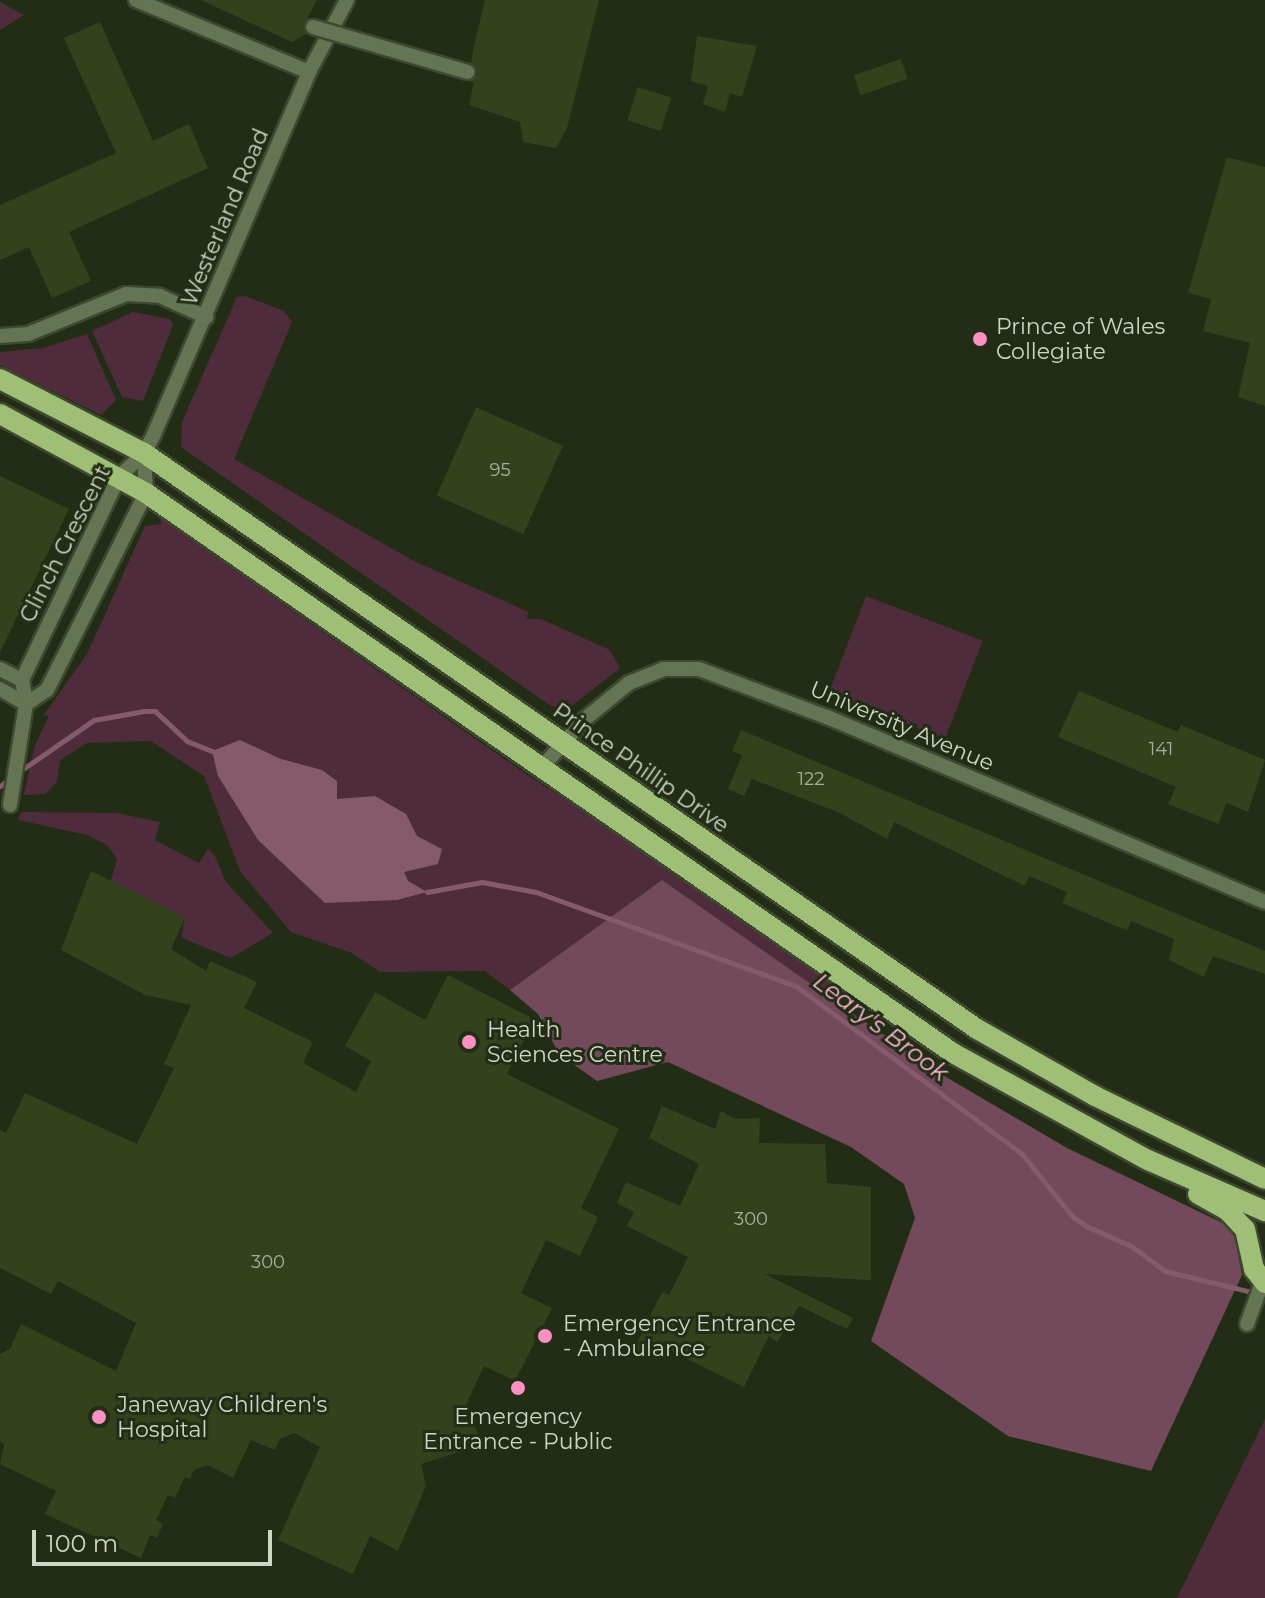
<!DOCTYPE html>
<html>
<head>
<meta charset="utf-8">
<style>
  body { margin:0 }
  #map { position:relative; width:1265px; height:1598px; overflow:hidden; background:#232d15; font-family:Montserrat,sans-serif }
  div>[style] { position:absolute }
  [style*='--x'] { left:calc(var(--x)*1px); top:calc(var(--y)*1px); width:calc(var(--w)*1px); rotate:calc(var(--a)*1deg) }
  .green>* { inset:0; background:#4e2c3c; transform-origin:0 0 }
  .forest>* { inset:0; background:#734a5c }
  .water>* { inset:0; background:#855a6d }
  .stream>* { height:5px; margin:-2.5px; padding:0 2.5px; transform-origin:2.5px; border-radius:2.5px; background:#855a6d }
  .building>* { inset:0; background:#33421d; transform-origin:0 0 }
  .roads { filter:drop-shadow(2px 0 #3e4831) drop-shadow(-2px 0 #3e4831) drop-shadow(0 2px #3e4831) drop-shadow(0 -2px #3e4831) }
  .street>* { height:14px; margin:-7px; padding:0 7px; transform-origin:7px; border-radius:7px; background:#657452 }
  .primary>* { height:20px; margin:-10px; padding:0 10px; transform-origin:10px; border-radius:10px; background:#a0bf76 }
  .bridges { filter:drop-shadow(2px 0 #3e4831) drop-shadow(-2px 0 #3e4831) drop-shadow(0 2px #3e4831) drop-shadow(0 -2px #3e4831) }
  .street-bridge>* { height:14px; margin:-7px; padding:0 7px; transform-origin:7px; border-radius:7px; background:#657452 }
  .dots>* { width:22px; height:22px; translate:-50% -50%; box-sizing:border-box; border:4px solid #232d15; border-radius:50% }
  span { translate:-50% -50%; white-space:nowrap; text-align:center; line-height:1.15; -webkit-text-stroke:6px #232d15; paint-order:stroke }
  .number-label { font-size:18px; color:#a7b19c }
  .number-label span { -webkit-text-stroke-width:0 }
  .street-label { font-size:22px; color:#ced6c6 }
  .poi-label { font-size:22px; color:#ced6c6 }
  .left { translate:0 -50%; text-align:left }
  .water-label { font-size:24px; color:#feb6d6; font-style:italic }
  .scale { position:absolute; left:32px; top:1530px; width:240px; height:36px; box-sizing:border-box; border:4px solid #ced6c6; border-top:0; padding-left:10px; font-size:24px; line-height:28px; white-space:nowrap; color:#ced6c6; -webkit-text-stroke:6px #232d15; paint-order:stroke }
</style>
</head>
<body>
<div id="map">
  <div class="green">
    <div style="clip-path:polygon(0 2px,24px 15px,0 30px)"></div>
    <div style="clip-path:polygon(245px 296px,284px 311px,292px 322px,234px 459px,414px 561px,529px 612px,526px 619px,541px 619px,610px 650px,620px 668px,569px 708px,551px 706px,181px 447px,182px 422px,237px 297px)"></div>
    <div style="clip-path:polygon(133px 312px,169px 319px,173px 325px,143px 401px,122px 397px,92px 331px)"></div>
    <div style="clip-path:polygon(87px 334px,116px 400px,101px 415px,0 365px,0 352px,43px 348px)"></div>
    <div style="clip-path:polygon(160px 518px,523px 772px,699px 887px,839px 988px,817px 991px,662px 880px,510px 990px,485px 971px,380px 972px,352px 953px,291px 932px,240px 871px,204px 776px,151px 741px,87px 743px,60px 760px,57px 782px,45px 794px,24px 795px,34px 748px,49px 715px,43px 716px,87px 654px,145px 526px,161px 524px)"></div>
    <div style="left:866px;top:596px;width:125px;height:105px;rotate:21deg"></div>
    <div style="clip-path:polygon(21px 812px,117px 813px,160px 822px,155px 840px,199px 863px,208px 849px,214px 854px,226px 882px,273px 933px,231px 958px,182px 938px,184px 917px,111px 881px,117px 859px,107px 845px,87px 835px,18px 820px)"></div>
    <div style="clip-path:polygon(1265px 1419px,1265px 1598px,1177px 1598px)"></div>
  </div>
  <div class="forest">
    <div style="clip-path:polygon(662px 880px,934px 1070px,1067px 1148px,1233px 1228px,1242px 1275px,1151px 1471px,1008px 1436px,871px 1341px,915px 1218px,904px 1184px,851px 1147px,668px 1062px,597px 1081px,559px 1054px,538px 1014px,510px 990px)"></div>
  </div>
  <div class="water">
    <div style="clip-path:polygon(240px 740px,281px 759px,322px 770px,337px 781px,337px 799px,375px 796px,406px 814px,417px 836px,442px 849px,438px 864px,404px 872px,408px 881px,427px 892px,397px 900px,325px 903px,258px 840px,218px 776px,212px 751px)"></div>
  </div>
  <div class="stream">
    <div style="--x:20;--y:771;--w:90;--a:-34.6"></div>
    <div style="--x:94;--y:720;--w:51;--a:-10.2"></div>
    <div style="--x:144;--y:711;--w:11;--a:0"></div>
    <div style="--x:155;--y:711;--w:44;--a:43.2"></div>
    <div style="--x:187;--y:741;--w:27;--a:22"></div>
    <div style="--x:0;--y:786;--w:15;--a:-37"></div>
    <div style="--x:427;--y:892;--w:56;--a:-10.3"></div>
    <div style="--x:482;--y:882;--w:55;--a:10.5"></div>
    <div style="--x:536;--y:892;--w:276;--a:19.9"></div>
    <div style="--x:796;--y:986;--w:282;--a:36.6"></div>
    <div style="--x:1022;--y:1154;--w:80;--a:51.1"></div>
    <div style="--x:1072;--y:1216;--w:19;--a:35"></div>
    <div style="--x:1088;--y:1227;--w:47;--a:23.8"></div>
    <div style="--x:1131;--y:1246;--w:42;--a:36.3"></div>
    <div style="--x:1165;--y:1271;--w:94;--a:13.6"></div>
  </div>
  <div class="building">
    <div style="clip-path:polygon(201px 0,317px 0,304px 24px,306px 34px,292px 42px)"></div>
    <div style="clip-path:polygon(485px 0,599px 0,567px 128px,556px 148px,523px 142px,520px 122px,469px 105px,474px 82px,469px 82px,478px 74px,471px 63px,474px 45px)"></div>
    <div style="clip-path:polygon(100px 22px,153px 141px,189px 124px,208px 168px,69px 232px,91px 281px,52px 298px,29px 247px,0 260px,0 205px,116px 153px,64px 38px)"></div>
    <div style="clip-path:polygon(697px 36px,757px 46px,742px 97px,730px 93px,725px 112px,703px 104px,708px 86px,691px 81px)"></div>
    <div style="left:901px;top:59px;width:21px;height:50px;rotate:71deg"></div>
    <div style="left:638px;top:87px;width:35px;height:35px;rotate:18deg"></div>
    <div style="clip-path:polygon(1227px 157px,1265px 167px,1265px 406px,1238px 397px,1250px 343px,1203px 331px,1211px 299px,1188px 293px)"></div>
    <div style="left:476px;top:407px;width:95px;height:97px;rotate:24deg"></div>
    <div style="clip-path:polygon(0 476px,69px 509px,0 652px)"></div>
    <div style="clip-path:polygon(1079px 691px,1178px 732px,1181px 725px,1265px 760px,1248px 812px,1227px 803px,1218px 824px,1168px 804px,1176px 787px,1058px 737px)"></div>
    <div style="clip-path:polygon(741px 730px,1265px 951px,1265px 974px,1213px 956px,1204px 977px,1169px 960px,1174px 939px,1131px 921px,1127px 930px,1116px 926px,1062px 903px,1067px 892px,1029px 876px,1025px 886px,894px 822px,887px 839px,840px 813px,752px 779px,744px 796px,728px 789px,742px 755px,732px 751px)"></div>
    <div style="clip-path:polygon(91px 871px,185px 917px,171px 949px,206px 971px,210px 961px,257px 982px,244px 1008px,313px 1042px,303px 1063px,356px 1092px,371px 1061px,345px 1046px,375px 992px,425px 1020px,448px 975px,534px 1019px,507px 1074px,619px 1129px,581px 1208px,598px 1217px,580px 1256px,546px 1240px,521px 1293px,552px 1308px,515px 1381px,484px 1366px,466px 1405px,479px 1436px,474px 1447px,421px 1464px,426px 1486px,398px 1551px,370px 1536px,353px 1574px,278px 1540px,320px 1447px,294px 1433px,280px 1439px,275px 1450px,251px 1440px,233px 1478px,208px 1465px,194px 1470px,190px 1479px,185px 1477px,175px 1498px,168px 1495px,156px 1520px,163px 1524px,157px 1538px,150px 1535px,141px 1558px,45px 1514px,56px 1491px,0 1464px,4px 1444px,0 1441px,0 1354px,10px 1349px,21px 1324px,116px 1371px,136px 1323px,58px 1281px,51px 1294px,0 1268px,0 1130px,6px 1133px,25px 1093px,137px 1144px,174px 1068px,164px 1064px,191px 1005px,145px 995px,61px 950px)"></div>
    <div style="clip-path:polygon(662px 1106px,715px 1129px,721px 1111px,735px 1119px,760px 1118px,759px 1143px,825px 1144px,827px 1183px,871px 1187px,871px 1280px,765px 1274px,853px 1318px,847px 1329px,799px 1306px,777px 1342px,769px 1336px,744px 1387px,663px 1347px,657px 1360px,634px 1349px,662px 1292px,669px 1295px,688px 1257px,627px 1226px,634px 1212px,617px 1203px,626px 1182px,680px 1206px,699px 1164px,649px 1138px)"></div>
  </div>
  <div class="roads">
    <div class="street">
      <div style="--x:136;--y:0;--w:187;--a:22.6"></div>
      <div style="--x:0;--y:336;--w:28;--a:-4"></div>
      <div style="--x:28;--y:334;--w:106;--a:-22.2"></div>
      <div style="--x:126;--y:294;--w:34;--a:3"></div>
      <div style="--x:160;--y:296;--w:51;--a:24.5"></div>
      <div style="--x:0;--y:669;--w:25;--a:27"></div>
      <div style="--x:0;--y:689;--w:30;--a:30"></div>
      <div style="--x:26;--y:704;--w:25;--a:-34"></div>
      <div style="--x:47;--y:690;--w:220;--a:-63.3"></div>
      <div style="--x:146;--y:493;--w:40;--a:-92.9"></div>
      <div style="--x:543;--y:766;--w:63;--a:-48.2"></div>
      <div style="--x:585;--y:719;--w:57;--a:-39.3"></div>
      <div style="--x:629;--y:683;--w:37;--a:-22"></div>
      <div style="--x:663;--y:669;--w:36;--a:0"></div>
      <div style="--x:699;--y:669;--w:137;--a:20.6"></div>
      <div style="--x:827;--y:717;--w:475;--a:22.9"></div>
      <div style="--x:10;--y:805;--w:102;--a:-81"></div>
      <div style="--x:26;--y:704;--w:24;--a:-99"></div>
      <div style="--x:22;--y:680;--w:225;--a:-64.5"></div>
      <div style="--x:119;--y:477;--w:35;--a:-44"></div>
      <div style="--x:144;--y:453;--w:21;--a:-62"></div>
      <div style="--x:154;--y:434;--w:394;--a:-66.8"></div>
      <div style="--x:309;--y:72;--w:81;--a:-62.2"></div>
      <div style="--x:1247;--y:1324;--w:52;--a:-69.8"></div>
    </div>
    <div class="primary">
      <div style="--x:0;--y:379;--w:162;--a:27.2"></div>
      <div style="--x:144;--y:453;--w:1013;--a:34.66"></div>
      <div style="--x:977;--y:1029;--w:136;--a:29.6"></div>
      <div style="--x:1095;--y:1096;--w:189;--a:26"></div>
      <div style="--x:0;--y:414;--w:166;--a:28.4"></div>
      <div style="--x:146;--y:493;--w:982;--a:34.76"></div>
      <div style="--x:953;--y:1053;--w:222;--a:28.8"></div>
      <div style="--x:1148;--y:1160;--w:128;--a:23.6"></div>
      <div style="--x:1198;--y:1194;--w:33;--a:29"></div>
      <div style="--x:1227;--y:1210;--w:26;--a:47"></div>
      <div style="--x:1245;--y:1229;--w:41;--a:77.3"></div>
      <div style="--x:1254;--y:1269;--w:18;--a:52"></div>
    </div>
  </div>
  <div class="bridges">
    <div class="street-bridge">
      <div style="--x:313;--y:27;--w:161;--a:16.2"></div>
    </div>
  </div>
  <div class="dots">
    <div style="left:980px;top:339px;background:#fc8fc3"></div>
    <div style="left:469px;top:1042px;background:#fc8fc3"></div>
    <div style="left:545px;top:1336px;background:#fc8fc3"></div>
    <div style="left:518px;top:1388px;background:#fc8fc3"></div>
    <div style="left:99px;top:1417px;background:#fc8fc3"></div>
  </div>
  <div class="number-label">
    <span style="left:500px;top:470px">95</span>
    <span style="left:1161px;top:749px">141</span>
    <span style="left:811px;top:779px">122</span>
    <span style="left:751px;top:1219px">300</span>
    <span style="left:268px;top:1262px">300</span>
  </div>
  <div class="street-label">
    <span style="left:225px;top:217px;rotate:-67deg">Westerland Road</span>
    <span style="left:65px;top:544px;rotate:-63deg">Clinch Crescent</span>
    <span style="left:902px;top:726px;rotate:23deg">University Avenue</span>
    <span style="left:641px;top:768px;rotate:35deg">Prince Phillip Drive</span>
  </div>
  <div class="poi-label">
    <span class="left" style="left:996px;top:339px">Prince of Wales<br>Collegiate</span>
    <span class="left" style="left:487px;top:1042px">Health<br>Sciences Centre</span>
    <span class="left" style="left:563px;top:1336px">Emergency Entrance<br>- Ambulance</span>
    <span class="left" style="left:117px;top:1417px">Janeway Children's<br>Hospital</span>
    <span style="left:518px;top:1429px">Emergency<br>Entrance - Public</span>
  </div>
  <div class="water-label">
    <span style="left:881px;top:1027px;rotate:37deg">Leary's Brook</span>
  </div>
  <div class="scale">100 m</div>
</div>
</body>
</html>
